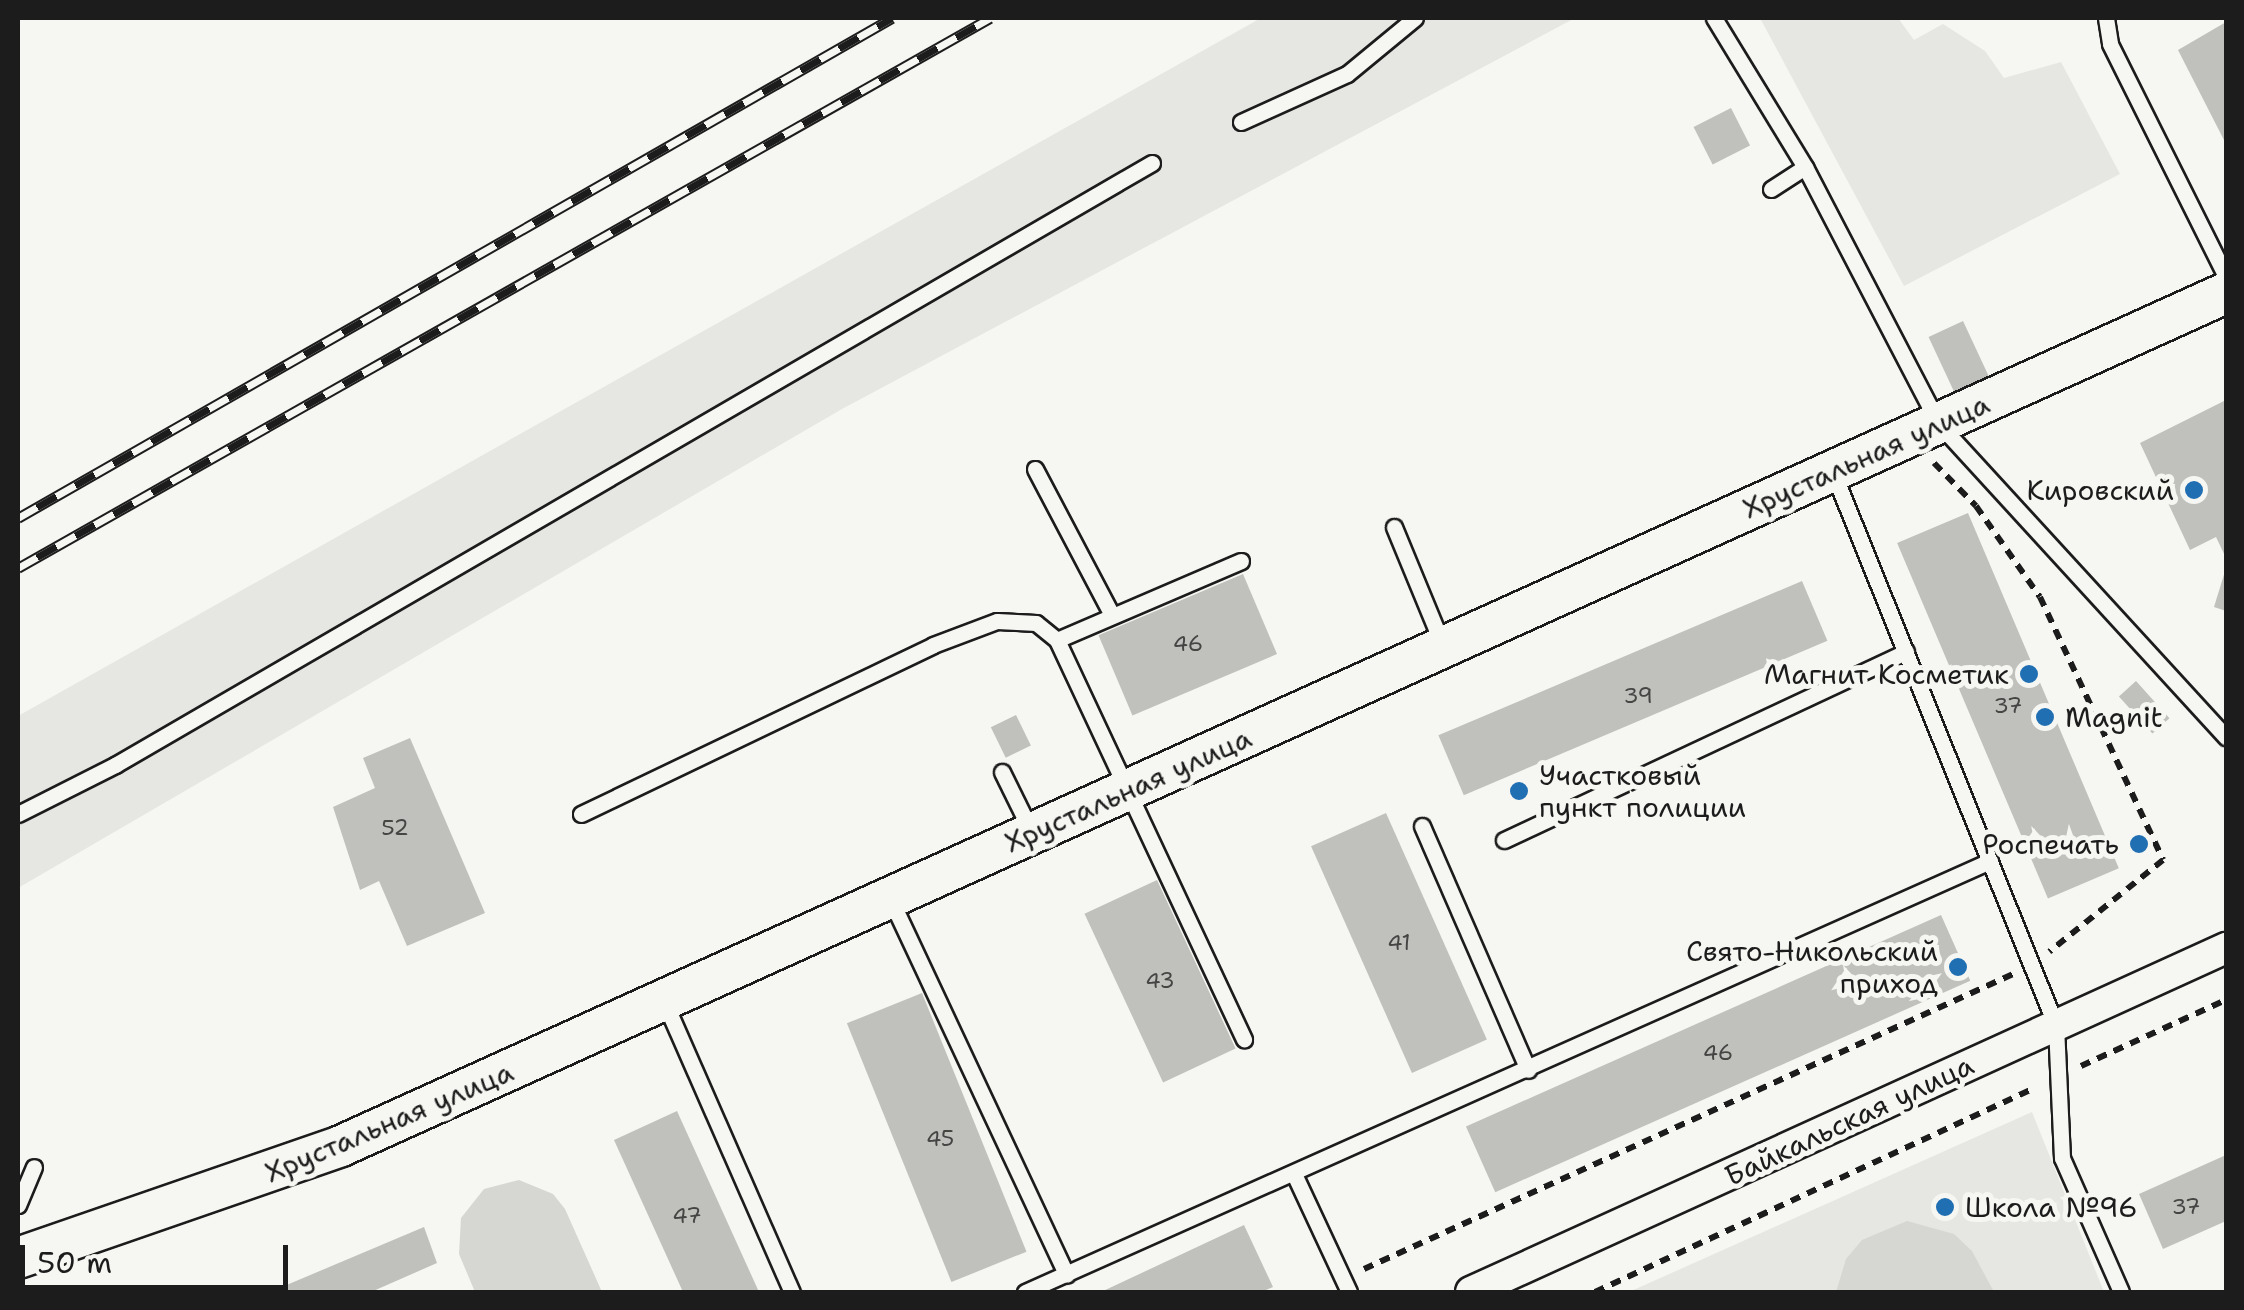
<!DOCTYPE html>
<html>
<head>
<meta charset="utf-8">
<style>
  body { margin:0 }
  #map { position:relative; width:2244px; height:1310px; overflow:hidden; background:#f6f6f2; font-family:"Shantell Sans",sans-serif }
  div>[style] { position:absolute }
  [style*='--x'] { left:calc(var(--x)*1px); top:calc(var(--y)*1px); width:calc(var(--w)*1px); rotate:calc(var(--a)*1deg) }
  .built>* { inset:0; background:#e6e6e2 }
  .green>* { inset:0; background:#d6d6d2 }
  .building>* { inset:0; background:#c0c0bd; transform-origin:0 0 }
  .path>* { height:6px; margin-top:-3px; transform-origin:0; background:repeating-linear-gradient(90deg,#1c1c1c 0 10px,transparent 0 18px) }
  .roads { filter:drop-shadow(2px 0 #1c1c1c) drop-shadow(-2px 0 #1c1c1c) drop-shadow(0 2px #1c1c1c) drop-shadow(0 -2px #1c1c1c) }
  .service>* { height:15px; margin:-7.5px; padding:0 7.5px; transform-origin:7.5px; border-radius:7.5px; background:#f6f6f2 }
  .minor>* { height:30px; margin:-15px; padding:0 15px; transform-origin:15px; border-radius:15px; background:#f6f6f2 }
  .tertiary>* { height:40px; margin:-20px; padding:0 20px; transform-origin:20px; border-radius:20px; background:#f6f6f2 }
  .rail>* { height:11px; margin-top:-5.5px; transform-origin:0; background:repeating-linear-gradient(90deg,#f6f6f2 0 22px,#1c1c1c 0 44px); box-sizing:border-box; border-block:2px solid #1c1c1c }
  .dots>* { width:28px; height:28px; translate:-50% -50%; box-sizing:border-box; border:5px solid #f6f6f2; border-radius:50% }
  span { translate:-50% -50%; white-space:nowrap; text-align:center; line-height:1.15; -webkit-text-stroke:10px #f6f6f2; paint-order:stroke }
  .number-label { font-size:22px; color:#454544 }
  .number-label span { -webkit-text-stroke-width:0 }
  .street-label { font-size:28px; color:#1c1c1c }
  .poi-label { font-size:28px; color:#1c1c1c }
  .right { translate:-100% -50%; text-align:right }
  .left { translate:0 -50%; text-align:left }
  .frame { position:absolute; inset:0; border:20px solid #1c1c1c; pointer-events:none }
  .scale { position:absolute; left:20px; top:1245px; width:268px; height:45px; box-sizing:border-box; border:5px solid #1c1c1c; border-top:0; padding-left:12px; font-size:30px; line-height:35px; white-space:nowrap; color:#1c1c1c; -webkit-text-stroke:8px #f6f6f2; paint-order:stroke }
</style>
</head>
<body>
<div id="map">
  <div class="built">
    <div style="clip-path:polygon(1261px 18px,1575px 18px,842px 409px,18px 888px,18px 716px)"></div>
    <div style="clip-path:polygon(1760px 18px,1898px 18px,1914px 40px,1943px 24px,1985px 51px,2004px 78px,2061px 62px,2120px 174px,1904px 286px)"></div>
    <div style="clip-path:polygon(2032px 1112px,2104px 1292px,1629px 1292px)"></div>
  </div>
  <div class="green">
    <div style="clip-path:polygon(519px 1180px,553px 1194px,565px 1209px,602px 1292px,475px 1292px,459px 1254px,461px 1218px,484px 1189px)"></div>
    <div style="clip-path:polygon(1907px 1221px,1954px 1234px,1972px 1251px,1994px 1292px,1836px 1292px,1846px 1259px,1862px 1240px)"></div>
  </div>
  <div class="building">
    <div style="clip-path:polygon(2226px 22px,2226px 144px,2178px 50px)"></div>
    <div style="left:1731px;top:108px;width:42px;height:42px;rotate:63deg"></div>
    <div style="left:1963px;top:321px;width:61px;height:38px;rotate:65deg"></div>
    <div style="clip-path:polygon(2226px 400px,2226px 558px,2216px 537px,2190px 550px,2140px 443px)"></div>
    <div style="left:1968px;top:513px;width:386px;height:77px;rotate:67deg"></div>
    <div style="clip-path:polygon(2226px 568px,2226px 611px,2214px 607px)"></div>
    <div style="left:1243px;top:574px;width:87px;height:157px;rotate:67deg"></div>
    <div style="left:1802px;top:581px;width:65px;height:395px;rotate:67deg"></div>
    <div style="left:2136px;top:681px;width:50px;height:23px;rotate:48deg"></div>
    <div style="left:1016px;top:715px;width:34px;height:28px;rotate:64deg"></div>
    <div style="clip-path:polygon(410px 738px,485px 913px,407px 946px,379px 881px,360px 890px,333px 807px,375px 788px,363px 758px)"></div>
    <div style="left:1386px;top:813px;width:248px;height:82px;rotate:66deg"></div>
    <div style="left:1157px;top:880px;width:186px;height:80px;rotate:65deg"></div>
    <div style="left:1941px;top:915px;width:72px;height:520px;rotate:66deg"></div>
    <div style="left:922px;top:993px;width:279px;height:81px;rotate:68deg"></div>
    <div style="clip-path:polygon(677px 1111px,759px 1292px,683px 1292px,614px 1140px)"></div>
    <div style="clip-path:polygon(2226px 1155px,2226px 1221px,2163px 1249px,2139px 1194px)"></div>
    <div style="clip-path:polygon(1244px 1225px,1273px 1287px,1261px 1292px,1101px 1292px)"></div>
    <div style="clip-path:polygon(424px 1227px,437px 1263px,371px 1292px,270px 1292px)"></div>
  </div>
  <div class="path">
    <div style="--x:1934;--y:463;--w:60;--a:45.7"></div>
    <div style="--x:1976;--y:506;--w:111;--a:54.9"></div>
    <div style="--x:2040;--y:597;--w:290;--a:64.9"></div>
    <div style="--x:2163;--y:860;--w:146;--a:141.1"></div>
    <div style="--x:2081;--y:1066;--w:159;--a:-24.5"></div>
    <div style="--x:1364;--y:1269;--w:713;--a:-24.44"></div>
    <div style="--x:1595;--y:1292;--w:484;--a:-24.9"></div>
  </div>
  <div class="roads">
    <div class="service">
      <div style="--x:1714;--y:18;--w:175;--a:58.6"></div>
      <div style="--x:1805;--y:167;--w:290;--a:62.5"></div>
      <div style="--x:1939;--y:424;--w:425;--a:47.5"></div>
      <div style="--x:2106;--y:18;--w:26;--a:81"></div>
      <div style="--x:2110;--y:44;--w:260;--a:63.5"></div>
      <div style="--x:1241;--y:122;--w:116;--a:-24.4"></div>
      <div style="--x:1347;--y:74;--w:88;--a:-39.5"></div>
      <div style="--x:1771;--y:189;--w:40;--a:-32.9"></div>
      <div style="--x:1035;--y:469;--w:165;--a:62.2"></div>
      <div style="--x:1833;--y:472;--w:597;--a:68.07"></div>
      <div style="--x:2056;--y:1026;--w:132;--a:87.4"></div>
      <div style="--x:2062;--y:1158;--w:146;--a:66.2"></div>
      <div style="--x:1394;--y:527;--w:129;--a:67.6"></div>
      <div style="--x:1241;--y:561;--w:200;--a:156.8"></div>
      <div style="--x:1057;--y:640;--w:441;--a:64.9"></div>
      <div style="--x:1002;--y:772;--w:68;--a:63.8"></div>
      <div style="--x:18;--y:814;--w:109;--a:-26.8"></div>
      <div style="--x:115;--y:765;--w:1199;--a:-30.14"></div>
      <div style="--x:581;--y:814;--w:390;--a:-25.6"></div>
      <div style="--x:933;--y:645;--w:68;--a:-20.6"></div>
      <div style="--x:997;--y:621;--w:39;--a:3"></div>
      <div style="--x:1036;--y:623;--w:27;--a:39"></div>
      <div style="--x:1422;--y:826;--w:266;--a:66.5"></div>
      <div style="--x:1504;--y:840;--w:444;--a:-25.1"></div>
      <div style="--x:890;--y:898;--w:416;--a:64.9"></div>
      <div style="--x:665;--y:1003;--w:316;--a:66.3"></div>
      <div style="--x:1295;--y:1176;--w:128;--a:65"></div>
      <div style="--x:18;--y:1205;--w:41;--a:-67.2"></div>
      <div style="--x:1025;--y:1292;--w:1057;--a:-24.07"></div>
    </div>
    <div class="minor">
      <div style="--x:1471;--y:1292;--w:830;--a:-24.5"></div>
    </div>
    <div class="tertiary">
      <div style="--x:18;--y:1258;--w:342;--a:-19.1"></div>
      <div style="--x:341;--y:1146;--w:2069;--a:-24.35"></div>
    </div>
  </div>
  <div class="rail">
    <div style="--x:18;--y:518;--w:1007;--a:-29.77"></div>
    <div style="--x:18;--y:568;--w:1117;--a:-29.5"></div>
  </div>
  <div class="dots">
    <div style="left:2194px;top:490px;background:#1f6fb2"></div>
    <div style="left:2029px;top:674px;background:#1f6fb2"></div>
    <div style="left:2045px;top:717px;background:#1f6fb2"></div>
    <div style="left:1519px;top:791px;background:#1f6fb2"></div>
    <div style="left:2139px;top:844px;background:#1f6fb2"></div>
    <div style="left:1958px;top:967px;background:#1f6fb2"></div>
    <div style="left:1945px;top:1207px;background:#1f6fb2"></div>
  </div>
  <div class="number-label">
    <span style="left:1188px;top:644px">46</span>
    <span style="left:1638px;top:696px">39</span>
    <span style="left:2008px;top:706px">37</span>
    <span style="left:395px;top:828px">52</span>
    <span style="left:1399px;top:943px">41</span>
    <span style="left:1160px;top:981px">43</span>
    <span style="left:1718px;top:1053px">46</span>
    <span style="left:940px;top:1139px">45</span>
    <span style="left:2186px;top:1207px">37</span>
    <span style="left:687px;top:1216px">47</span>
  </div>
  <div class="street-label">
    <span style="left:1866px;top:456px;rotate:-24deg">Хрустальная улица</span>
    <span style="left:1128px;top:790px;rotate:-24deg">Хрустальная улица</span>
    <span style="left:1849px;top:1120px;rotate:-25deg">Байкальская улица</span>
    <span style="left:389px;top:1122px;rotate:-23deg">Хрустальная улица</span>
  </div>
  <div class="poi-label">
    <span class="right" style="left:2174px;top:490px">Кировский</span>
    <span class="right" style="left:2009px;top:674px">Магнит Косметик</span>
    <span class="left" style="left:2065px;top:717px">Magnit</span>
    <span class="left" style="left:1539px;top:791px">Участковый<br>пункт полиции</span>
    <span class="right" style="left:2119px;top:844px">Роспечать</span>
    <span class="right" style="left:1938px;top:967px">Свято-Никольский<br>приход</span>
    <span class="left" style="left:1965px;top:1207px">Школа №96</span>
  </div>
  <div class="frame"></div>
  <div class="scale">50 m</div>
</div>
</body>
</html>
